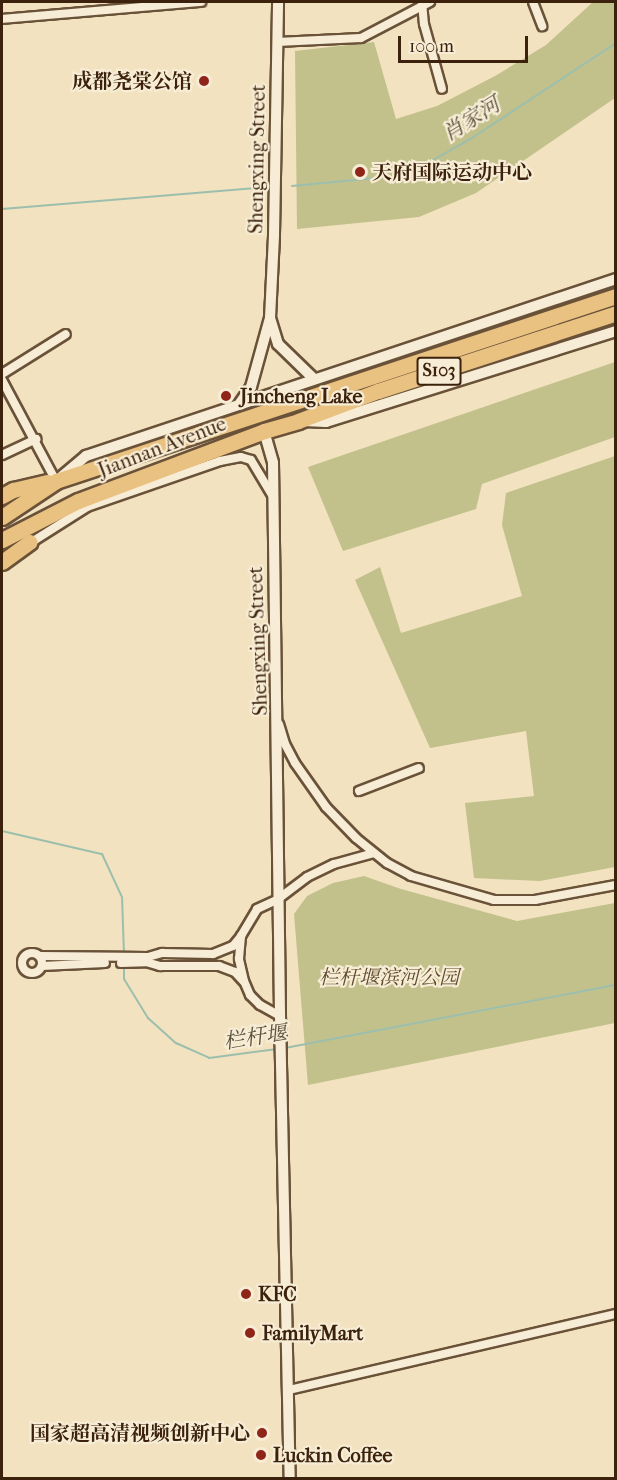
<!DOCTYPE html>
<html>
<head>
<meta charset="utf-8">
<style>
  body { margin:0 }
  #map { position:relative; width:617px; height:1480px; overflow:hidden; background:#f2e2bf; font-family:"IM FELL French Canon","Noto Serif SC",serif }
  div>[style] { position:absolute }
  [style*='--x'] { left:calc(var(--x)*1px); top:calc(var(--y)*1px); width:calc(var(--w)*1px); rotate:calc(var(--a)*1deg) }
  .green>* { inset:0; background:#c2c18c }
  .stream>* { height:2px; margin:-1px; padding:0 1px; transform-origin:1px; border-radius:1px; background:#9cbfad }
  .roads { filter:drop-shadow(2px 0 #6a5239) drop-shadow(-2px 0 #6a5239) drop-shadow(0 2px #6a5239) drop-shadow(0 -2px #6a5239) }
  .street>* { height:8px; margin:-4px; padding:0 4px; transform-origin:4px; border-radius:4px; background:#f7ecd5 }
  .street>.ring { margin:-4px; padding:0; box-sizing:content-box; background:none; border:8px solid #f7ecd5; border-radius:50% }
  .secondary>* { height:10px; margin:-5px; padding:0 5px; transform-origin:5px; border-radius:5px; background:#f7ecd5 }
  .highway>* { height:15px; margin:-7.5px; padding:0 7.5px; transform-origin:7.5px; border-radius:7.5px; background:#e9c180 }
  .dots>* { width:16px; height:16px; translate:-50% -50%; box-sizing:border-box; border:3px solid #f7ecd5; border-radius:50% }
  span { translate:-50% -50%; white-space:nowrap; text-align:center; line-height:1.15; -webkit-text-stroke:4.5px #f7ecd5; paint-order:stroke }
  .shield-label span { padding:2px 4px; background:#f7ecd5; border:2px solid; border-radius:4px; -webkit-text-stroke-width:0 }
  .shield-label { font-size:18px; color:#3c220c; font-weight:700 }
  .poi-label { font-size:20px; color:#3c220c; font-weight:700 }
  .right { translate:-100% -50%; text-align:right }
  .left { translate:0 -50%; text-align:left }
  .street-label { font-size:20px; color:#3c220c }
  .park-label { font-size:20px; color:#5e4a2c; font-style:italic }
  .water-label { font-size:21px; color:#59513c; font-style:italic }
  .frame { position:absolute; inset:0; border:3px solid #3c220c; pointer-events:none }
  .scale { position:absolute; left:398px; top:36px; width:130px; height:27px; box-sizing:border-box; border:3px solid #3c220c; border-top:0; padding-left:8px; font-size:18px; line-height:21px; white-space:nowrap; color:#3c220c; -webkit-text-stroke:4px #f7ecd5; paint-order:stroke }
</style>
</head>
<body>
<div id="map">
  <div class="green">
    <div style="clip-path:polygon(593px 2px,615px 2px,615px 98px,476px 193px,419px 217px,297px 229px,295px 51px,374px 42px,396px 119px,437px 106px,495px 76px,546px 45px)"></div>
    <div style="clip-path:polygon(615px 362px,615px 437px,482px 484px,476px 509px,343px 551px,308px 467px)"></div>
    <div style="clip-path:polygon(615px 456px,615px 867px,540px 881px,474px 878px,465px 803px,534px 796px,526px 731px,430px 748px,355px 580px,380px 567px,401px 633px,522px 596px,502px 525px,506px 493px)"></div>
    <div style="clip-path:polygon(364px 876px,401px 889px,517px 921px,615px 903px,615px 1023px,308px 1085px,294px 914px,307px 896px,333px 883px)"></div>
  </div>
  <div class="stream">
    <div style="--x:292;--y:186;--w:116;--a:-5.5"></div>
    <div style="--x:407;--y:175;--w:75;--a:-29.6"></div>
    <div style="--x:472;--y:138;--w:173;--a:-33.4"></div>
    <div style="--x:2;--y:209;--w:259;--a:-4.7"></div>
    <div style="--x:2;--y:831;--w:103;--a:13"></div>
    <div style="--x:102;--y:854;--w:47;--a:65.1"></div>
    <div style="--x:122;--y:897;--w:57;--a:88"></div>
    <div style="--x:124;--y:966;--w:13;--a:90"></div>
    <div style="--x:124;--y:979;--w:46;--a:58.4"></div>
    <div style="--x:148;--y:1018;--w:38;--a:42"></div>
    <div style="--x:176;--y:1043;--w:36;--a:24"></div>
    <div style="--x:209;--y:1058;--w:69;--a:-7.5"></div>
    <div style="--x:285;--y:1048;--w:337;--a:-10.8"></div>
  </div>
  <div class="roads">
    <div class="street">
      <div style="--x:422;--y:2;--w:22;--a:85"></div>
      <div style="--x:424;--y:24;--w:67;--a:74.5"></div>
      <div style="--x:533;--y:2;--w:26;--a:69"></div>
      <div style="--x:2;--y:19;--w:200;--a:-4.9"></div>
      <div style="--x:277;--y:42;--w:84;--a:-2.7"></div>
      <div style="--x:361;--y:38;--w:78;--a:-27.6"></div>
      <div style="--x:2;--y:374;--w:75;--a:-32"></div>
      <div style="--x:2;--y:380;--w:115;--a:61.9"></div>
      <div style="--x:2;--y:455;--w:38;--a:-25"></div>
      <div style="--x:27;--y:545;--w:71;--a:-32.3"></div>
      <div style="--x:87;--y:507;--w:141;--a:-19.1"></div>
      <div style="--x:220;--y:461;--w:21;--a:-11"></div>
      <div style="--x:241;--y:457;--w:10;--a:17"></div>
      <div style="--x:251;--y:460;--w:41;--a:59"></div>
      <div style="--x:279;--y:724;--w:21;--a:73"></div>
      <div style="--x:285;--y:744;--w:21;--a:62"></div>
      <div style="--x:295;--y:763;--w:54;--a:54.8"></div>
      <div style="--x:326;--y:807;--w:43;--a:45.9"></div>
      <div style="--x:356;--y:838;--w:40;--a:39"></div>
      <div style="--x:387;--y:863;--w:27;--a:28"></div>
      <div style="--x:411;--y:876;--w:86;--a:16.1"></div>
      <div style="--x:494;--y:900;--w:41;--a:0"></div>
      <div style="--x:535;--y:900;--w:82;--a:-10.5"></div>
      <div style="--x:359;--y:791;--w:64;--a:-21"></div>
      <div class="ring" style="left:22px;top:953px;width:12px;height:12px"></div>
      <div style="--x:40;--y:956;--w:108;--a:0.5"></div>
      <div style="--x:148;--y:957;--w:15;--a:-16"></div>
      <div style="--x:162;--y:953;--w:51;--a:1.1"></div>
      <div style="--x:213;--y:954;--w:22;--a:-22"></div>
      <div style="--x:233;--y:946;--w:13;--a:-51"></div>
      <div style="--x:121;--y:963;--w:25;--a:-2"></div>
      <div style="--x:146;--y:962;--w:15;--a:16"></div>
      <div style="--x:160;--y:966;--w:59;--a:0"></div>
      <div style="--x:219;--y:966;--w:17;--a:21"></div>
      <div style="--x:235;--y:972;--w:12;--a:48"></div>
      <div style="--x:42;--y:966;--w:63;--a:-2.7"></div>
      <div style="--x:280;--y:1016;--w:23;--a:-151"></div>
      <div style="--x:260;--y:1005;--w:14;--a:-135"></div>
      <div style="--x:250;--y:995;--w:15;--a:-113"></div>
      <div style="--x:244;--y:981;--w:23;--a:-103"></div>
      <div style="--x:239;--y:959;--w:23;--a:-85"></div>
      <div style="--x:241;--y:936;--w:31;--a:-59"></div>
      <div style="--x:257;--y:909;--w:23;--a:-25"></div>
      <div style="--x:278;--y:899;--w:36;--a:-37"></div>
      <div style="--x:307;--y:877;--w:30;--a:-26"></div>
      <div style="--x:334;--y:864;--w:41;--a:-15.4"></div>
      <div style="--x:289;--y:1390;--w:336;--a:-13.1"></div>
    </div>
    <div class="secondary">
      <div style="--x:270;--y:318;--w:27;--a:73"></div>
      <div style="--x:278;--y:344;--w:49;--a:44.2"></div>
      <div style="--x:240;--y:403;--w:19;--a:-55"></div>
      <div style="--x:251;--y:387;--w:72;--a:-74.6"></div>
      <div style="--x:270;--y:318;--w:83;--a:-87.2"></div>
      <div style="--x:274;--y:235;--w:233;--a:-89"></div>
      <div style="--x:305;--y:421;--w:21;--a:3"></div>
      <div style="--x:326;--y:422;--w:304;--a:-17.4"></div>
      <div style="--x:264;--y:431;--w:33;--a:74"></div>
      <div style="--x:273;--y:463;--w:553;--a:89.27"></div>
      <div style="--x:280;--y:1016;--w:462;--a:88.8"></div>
      <div style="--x:61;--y:477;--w:33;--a:-40"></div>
      <div style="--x:86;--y:456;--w:559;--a:-18.47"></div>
    </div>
    <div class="highway">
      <div style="--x:2;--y:496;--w:13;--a:-29"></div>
      <div style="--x:13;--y:490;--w:35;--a:-13"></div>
      <div style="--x:2;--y:517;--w:65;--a:-33.7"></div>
      <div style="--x:56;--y:481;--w:590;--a:-18.28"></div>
      <div style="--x:2;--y:540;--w:85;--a:-27.2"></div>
      <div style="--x:78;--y:501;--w:199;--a:-20.6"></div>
      <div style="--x:264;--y:431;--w:35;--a:-16"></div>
      <div style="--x:298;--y:421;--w:85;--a:-20.6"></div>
      <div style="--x:378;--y:391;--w:250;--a:-18.1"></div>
      <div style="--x:2;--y:562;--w:34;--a:-36"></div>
    </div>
  </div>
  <div class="dots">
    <div style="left:204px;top:81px;background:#8f2418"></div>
    <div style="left:360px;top:172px;background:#8f2418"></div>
    <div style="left:226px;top:396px;background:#8f2418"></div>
    <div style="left:246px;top:1294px;background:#8f2418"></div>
    <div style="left:250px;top:1333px;background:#8f2418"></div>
    <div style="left:262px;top:1433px;background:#8f2418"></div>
    <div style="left:261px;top:1455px;background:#8f2418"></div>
  </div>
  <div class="shield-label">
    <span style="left:439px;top:371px">S103</span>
  </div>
  <div class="poi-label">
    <span class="right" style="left:192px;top:81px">成都尧棠公馆</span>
    <span class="left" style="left:372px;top:172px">天府国际运动中心</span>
    <span class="left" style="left:240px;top:396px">Jincheng Lake</span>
    <span class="left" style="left:258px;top:1294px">KFC</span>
    <span class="left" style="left:262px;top:1333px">FamilyMart</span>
    <span class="right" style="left:250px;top:1433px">国家超高清视频创新中心</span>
    <span class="left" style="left:273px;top:1455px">Luckin Coffee</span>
  </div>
  <div class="street-label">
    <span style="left:257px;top:159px;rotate:-89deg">Shengxing Street</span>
    <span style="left:162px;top:447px;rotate:-21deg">Jiannan Avenue</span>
    <span style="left:258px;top:641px;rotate:-92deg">Shengxing Street</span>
  </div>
  <div class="park-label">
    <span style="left:389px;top:977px">栏杆堰滨河公园</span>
  </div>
  <div class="water-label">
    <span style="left:471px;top:119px;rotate:-32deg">肖家河</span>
    <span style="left:255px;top:1037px;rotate:-9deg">栏杆堰</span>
  </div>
  <div class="frame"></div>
  <div class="scale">100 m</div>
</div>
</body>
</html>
